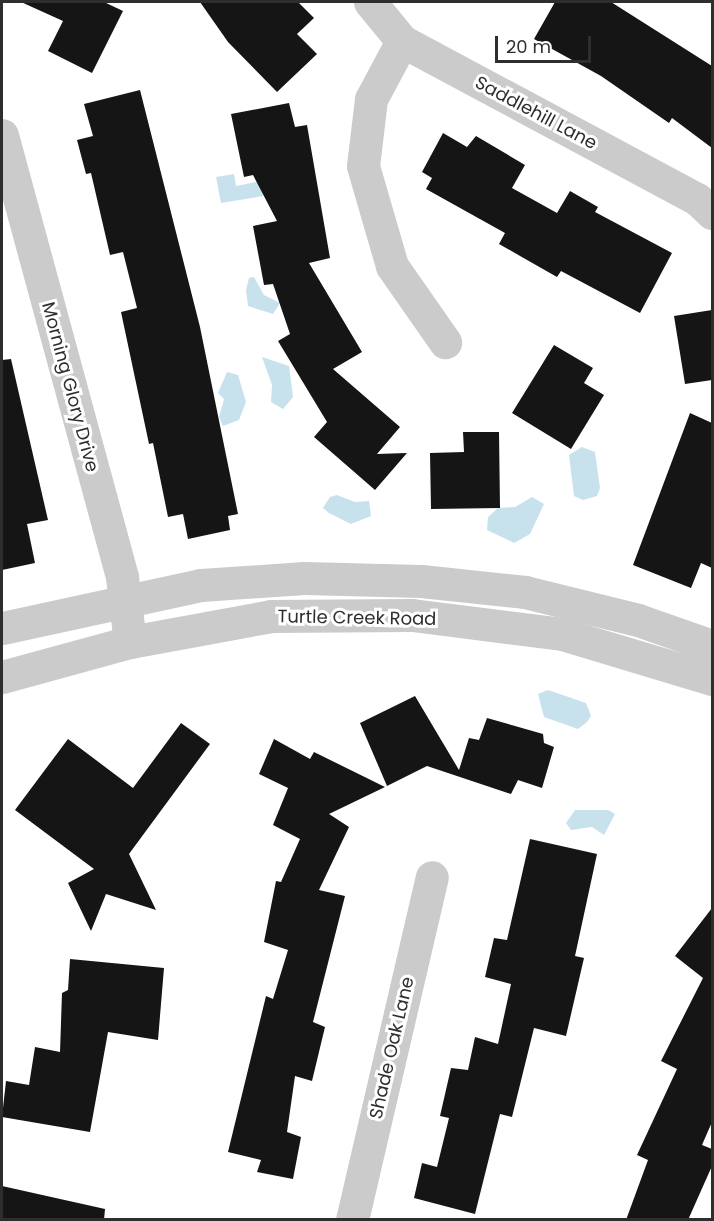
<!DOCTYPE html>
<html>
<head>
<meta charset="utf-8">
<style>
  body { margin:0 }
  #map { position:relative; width:714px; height:1221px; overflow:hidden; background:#fff; font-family:Poppins,sans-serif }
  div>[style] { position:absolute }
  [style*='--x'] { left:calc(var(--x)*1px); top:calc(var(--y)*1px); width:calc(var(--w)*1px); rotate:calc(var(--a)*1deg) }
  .water>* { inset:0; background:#c7e1ed }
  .building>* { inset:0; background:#151515 }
  .minor>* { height:33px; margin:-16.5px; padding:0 16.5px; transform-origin:16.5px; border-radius:16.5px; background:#cbcbcb }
  .tertiary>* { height:33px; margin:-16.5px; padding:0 16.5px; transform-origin:16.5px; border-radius:16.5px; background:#cbcbcb }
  span { translate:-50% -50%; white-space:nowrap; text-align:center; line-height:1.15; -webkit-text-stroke:6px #fff; paint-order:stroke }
  .street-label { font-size:18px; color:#2e2e2e }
  .frame { position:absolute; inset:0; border:3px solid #2e2e2e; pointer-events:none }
  .scale { position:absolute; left:495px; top:36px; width:96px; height:27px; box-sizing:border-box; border:3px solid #2e2e2e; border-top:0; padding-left:8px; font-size:18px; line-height:21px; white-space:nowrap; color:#2e2e2e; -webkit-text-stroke:4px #fff; paint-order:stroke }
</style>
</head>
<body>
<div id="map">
  <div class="water">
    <div style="clip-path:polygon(234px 174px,236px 186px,261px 181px,263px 196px,221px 203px,216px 177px)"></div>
    <div style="clip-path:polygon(254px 277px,264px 295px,280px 303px,273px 314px,248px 306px,246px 290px,249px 278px)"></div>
    <div style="clip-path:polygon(262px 357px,289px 366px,293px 397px,283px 409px,271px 402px,272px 385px)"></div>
    <div style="clip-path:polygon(227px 372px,238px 375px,246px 402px,239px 420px,223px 426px,219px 417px,224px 399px,218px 393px)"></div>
    <div style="clip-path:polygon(582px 447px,595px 452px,600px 488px,597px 496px,583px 500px,574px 496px,569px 455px)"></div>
    <div style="clip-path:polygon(337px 495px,355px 502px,369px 501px,371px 516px,351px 524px,329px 513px,323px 508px,330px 497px)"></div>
    <div style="clip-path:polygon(532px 497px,544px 504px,530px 534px,514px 543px,487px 530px,488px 517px,498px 508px,515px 507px)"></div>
    <div style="clip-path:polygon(548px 690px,586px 703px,591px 716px,587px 722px,578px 729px,544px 717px,538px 694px)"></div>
    <div style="clip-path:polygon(575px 810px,608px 810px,615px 814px,604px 835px,592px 827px,571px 830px,566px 823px)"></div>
  </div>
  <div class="building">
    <div style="clip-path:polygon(21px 2px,104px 2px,123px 11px,92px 73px,48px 51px,63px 21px)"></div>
    <div style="clip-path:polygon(200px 2px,298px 2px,314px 18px,297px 34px,317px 54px,277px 92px,228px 42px)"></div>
    <div style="clip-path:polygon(555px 2px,611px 2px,712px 66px,712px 148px,672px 118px,669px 123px,601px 76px,534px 39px)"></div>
    <div style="clip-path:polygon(140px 90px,200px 327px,238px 514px,228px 516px,230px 530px,188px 539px,183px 514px,168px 517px,153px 443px,149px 444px,121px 312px,137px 308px,123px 252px,110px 255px,91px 173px,86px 174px,77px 140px,93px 136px,84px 104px)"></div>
    <div style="clip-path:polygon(289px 103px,295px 127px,307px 125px,330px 258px,309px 263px,362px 352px,333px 369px,400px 427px,377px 454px,407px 453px,375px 490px,314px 437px,327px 422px,278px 341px,290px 334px,273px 284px,264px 285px,253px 226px,277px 221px,253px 175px,244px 177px,231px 114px)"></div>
    <div style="clip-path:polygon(443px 133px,467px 147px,476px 136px,525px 165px,512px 188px,557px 213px,570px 191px,598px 207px,595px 212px,672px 253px,640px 313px,561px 271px,557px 277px,499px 244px,505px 233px,426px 189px,432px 178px,422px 172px)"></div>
    <div style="clip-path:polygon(712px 310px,712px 380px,685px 384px,674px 316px)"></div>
    <div style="clip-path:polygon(554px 345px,593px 368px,584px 383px,604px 395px,571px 449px,512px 413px)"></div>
    <div style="clip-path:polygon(11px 359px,48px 520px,27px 524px,35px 563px,2px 570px,2px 360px)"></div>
    <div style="clip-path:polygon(690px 413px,712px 423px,712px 568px,701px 563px,691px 588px,633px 565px)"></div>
    <div style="clip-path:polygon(463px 432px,499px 432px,500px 508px,431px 509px,430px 453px,464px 452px)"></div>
    <div style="clip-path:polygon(415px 696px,459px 770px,469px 738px,479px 740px,487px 718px,543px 734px,544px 743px,554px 747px,542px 788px,518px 780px,511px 794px,427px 766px,387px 786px,360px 723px)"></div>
    <div style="clip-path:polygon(181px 723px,210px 744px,129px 854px,156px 910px,106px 894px,91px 931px,68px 883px,94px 869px,15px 810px,68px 739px,133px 788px)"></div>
    <div style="clip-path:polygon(274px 739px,310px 759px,314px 752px,385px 787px,329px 814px,349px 827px,319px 890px,345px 896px,313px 1022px,325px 1027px,312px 1081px,295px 1076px,287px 1132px,301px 1137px,293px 1179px,257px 1172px,261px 1160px,228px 1152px,266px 996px,273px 999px,288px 950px,264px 942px,276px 881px,281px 882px,300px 839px,273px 825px,288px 788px,259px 774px)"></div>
    <div style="clip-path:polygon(530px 839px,597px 854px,575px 956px,584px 958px,566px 1036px,534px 1028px,512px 1117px,500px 1114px,475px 1214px,414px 1198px,422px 1163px,437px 1167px,449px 1118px,440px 1116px,451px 1068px,468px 1070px,475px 1037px,498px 1044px,511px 984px,485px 977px,494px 938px,507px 940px)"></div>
    <div style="clip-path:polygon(712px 908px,712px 1122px,702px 1145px,712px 1149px,712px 1166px,688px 1220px,626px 1220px,648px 1160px,637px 1155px,677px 1069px,661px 1061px,703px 978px,675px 956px)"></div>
    <div style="clip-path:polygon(70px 959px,164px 968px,158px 1040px,108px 1032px,90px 1132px,2px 1117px,6px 1081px,29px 1085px,35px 1047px,60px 1052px,62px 993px,68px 990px)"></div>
    <div style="clip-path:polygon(2px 1186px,105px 1209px,104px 1220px,2px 1220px)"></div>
  </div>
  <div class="minor">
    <div style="--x:370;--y:2;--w:50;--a:50.6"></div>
    <div style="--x:402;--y:41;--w:335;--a:28.2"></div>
    <div style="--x:697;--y:199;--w:21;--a:43"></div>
    <div style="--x:402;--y:41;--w:66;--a:118.1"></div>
    <div style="--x:371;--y:99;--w:67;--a:96.8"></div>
    <div style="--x:363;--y:166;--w:104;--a:73.8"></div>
    <div style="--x:392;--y:266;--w:93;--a:55.1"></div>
    <div style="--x:2;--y:135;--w:458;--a:74.8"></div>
    <div style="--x:122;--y:577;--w:65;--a:83"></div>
    <div style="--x:352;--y:1220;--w:352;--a:-76.9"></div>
  </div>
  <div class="tertiary">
    <div style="--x:2;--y:628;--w:204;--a:-12.2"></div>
    <div style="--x:201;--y:585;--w:103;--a:-3.9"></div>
    <div style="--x:304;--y:578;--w:117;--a:1.5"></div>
    <div style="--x:421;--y:581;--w:105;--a:6"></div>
    <div style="--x:525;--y:592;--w:116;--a:13.9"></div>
    <div style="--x:638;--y:620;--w:78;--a:19.4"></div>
    <div style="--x:2;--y:677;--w:133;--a:-15.3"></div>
    <div style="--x:130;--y:642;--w:143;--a:-10.4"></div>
    <div style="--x:271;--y:616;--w:141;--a:-0.4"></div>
    <div style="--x:412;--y:615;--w:151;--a:7.2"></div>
    <div style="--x:562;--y:634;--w:157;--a:16.7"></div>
  </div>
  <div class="street-label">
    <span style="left:536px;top:113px;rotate:28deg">Saddlehill Lane</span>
    <span style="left:70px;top:387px;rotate:75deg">Morning Glory Drive</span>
    <span style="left:357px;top:618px;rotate:1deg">Turtle Creek Road</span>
    <span style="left:392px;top:1048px;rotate:-77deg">Shade Oak Lane</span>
  </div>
  <div class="frame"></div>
  <div class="scale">20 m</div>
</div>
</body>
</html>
